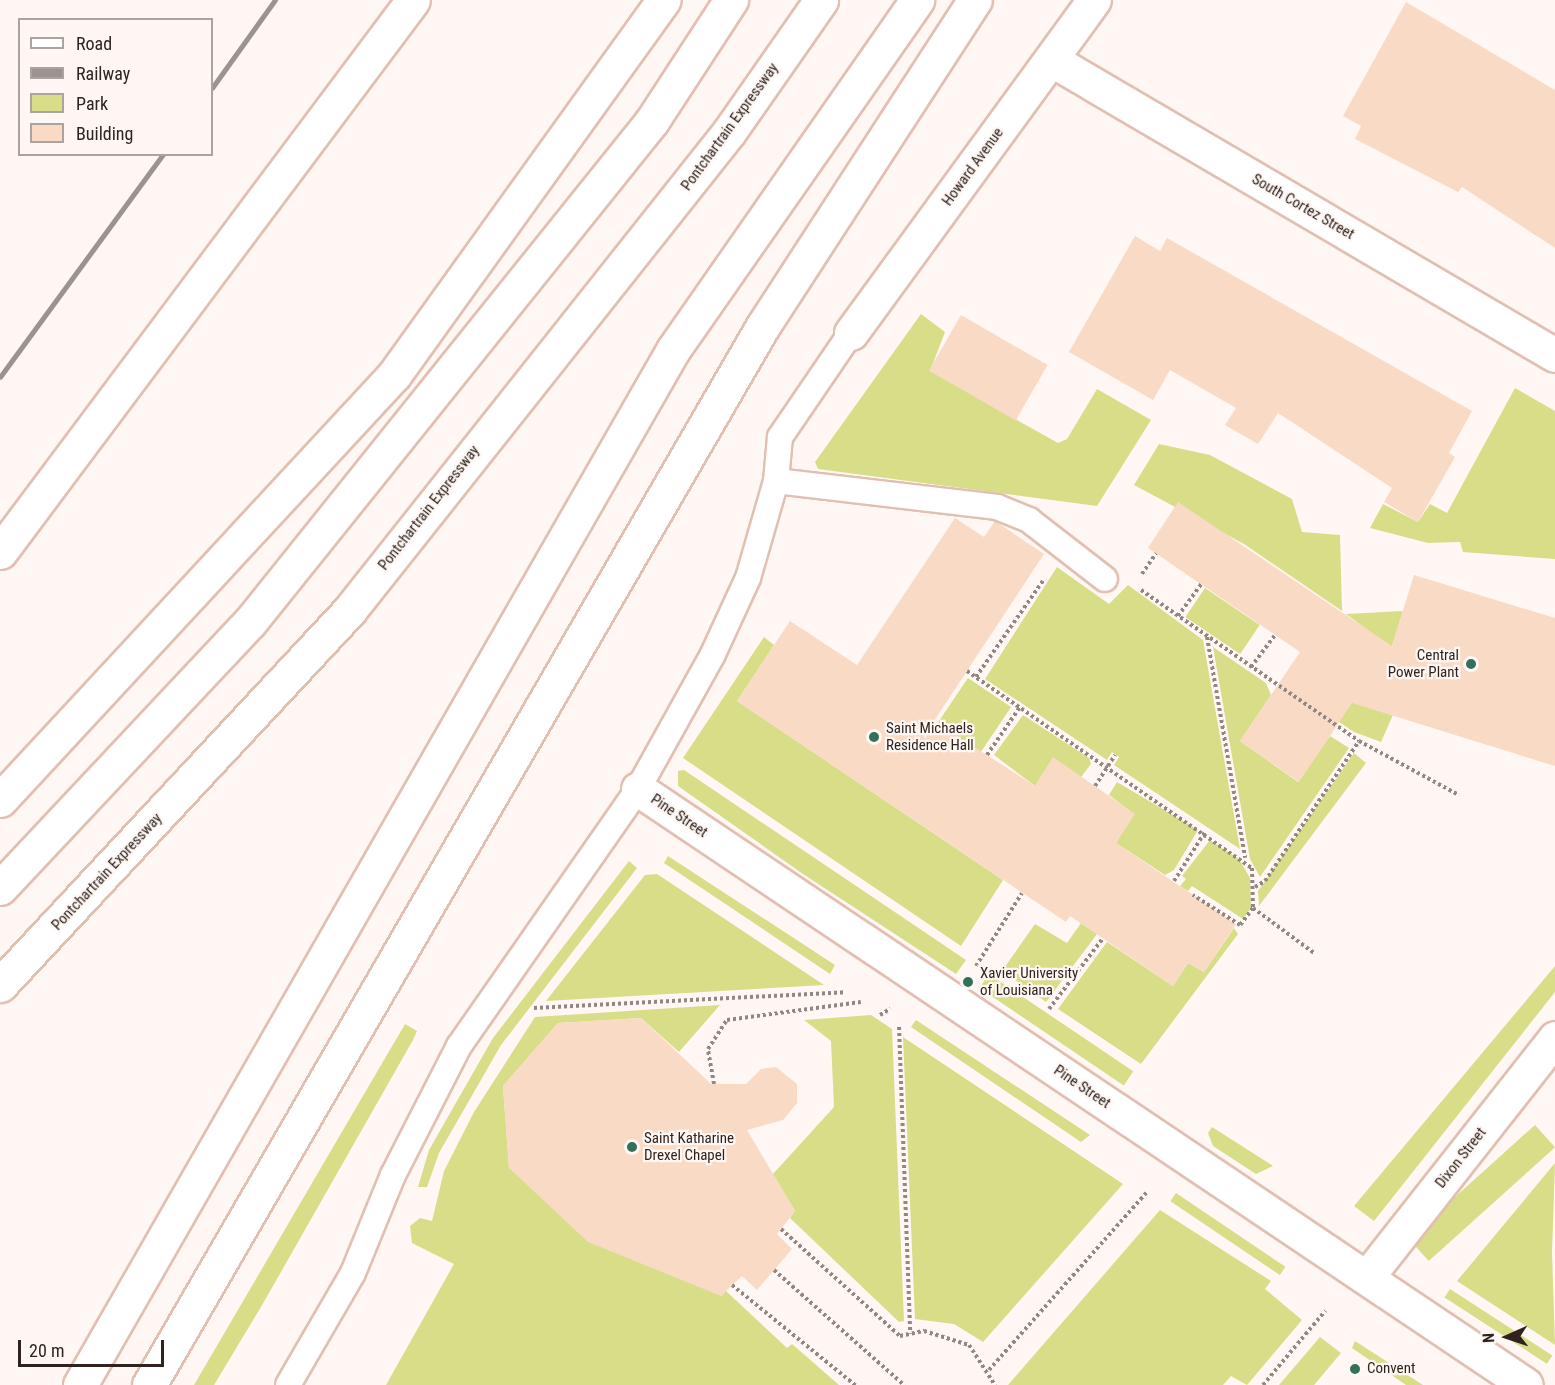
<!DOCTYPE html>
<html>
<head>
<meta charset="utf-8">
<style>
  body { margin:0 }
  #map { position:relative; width:1555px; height:1385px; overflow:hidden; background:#fef7f4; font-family:"Roboto Condensed",sans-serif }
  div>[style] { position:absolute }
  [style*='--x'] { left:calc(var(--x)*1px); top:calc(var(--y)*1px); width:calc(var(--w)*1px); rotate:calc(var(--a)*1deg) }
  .green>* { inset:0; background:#d8dd88; transform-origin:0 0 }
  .building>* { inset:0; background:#f8dac5; transform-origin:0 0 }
  .path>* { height:4px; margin-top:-2px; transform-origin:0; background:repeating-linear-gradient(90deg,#918783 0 3px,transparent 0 6px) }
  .roads { filter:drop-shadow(2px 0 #e1bfb1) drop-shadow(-2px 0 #e1bfb1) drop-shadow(0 2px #e1bfb1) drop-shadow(0 -2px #e1bfb1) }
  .service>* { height:24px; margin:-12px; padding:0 12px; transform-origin:12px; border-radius:12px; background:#fff }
  .minor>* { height:33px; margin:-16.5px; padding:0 16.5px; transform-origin:16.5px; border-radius:16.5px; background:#fff }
  .motorway>* { height:33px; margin:-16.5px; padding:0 16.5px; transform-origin:16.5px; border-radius:16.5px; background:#fff }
  .rail>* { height:4.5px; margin:-2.25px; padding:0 2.25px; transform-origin:2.25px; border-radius:2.25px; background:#9c928e }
  .dots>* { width:16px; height:16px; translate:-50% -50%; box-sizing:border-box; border:3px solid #fef7f4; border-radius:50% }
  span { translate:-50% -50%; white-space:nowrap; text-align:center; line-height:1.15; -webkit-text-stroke:4.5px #fef7f4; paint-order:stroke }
  .street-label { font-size:15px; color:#30231e }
  .poi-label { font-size:15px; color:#30231e }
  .right { translate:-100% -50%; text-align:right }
  .left { translate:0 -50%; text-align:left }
  .legend { position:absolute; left:18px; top:18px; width:195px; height:138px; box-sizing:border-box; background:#fef7f4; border:2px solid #aca29e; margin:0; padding:8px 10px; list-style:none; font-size:18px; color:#30231e }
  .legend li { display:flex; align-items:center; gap:12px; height:30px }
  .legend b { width:30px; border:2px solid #aca29e }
  .north { position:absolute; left:1477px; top:1307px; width:60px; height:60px; -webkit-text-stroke:4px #fef7f4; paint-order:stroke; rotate:267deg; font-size:16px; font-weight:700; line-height:24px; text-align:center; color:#30231e }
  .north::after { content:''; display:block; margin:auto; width:21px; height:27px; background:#30231e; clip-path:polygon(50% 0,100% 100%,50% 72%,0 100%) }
  .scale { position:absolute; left:18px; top:1340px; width:146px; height:27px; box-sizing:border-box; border:3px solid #30231e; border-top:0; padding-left:8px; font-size:18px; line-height:21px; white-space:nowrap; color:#30231e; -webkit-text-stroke:4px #fef7f4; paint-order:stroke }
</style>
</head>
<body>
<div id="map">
  <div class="green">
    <div style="clip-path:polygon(921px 314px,945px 332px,930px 371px,1058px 443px,1067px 439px,1097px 389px,1151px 420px,1097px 506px,818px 469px,815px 462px)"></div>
    <div style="clip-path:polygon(1515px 388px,1555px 411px,1555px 559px,1463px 552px,1460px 542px,1428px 543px,1370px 528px,1383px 504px,1418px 522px,1430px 504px,1447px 513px)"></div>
    <div style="clip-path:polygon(1159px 444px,1210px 455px,1292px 499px,1302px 532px,1340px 535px,1342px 611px,1244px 544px,1134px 485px)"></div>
    <div style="clip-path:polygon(1057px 567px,1109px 604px,1128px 585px,1203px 640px,1240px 849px,1114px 765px,1119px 757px,1112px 752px,1107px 760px,985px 679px)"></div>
    <div style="left:1205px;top:588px;width:66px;height:35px;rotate:34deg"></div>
    <div style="clip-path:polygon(1403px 611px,1372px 709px,1393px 715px,1381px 742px,1354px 732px,1284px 685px,1334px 674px,1365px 628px,1346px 614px)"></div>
    <div style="clip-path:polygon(764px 637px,774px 645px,737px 701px,1003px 880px,961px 946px,683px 758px)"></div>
    <div style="clip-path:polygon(1213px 647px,1266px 683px,1271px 695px,1240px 741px,1298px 782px,1330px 736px,1349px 748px,1260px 877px,1250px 859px)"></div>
    <div style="left:968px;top:678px;width:52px;height:55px;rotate:34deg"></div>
    <div style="clip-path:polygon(1023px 715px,1089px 758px,1091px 764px,1081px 777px,1053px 758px,1035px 786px,994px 755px)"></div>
    <div style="clip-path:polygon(1354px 753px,1366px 763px,1259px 906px,1258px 891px)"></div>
    <div style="clip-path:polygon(684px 770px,966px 960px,956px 974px,803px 874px,678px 786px,678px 771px)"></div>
    <div style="clip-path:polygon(1117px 782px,1198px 830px,1174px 870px,1165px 875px,1116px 843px,1134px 814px,1109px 795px)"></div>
    <div style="clip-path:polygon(1210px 840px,1239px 859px,1250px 878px,1251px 908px,1243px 919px,1192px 886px,1188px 891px,1180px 886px,1186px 879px,1182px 876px)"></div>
    <div style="clip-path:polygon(668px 856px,835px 965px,830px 974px,664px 863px)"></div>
    <div style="clip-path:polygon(629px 861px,637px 868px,501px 1045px,439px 1153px,427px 1187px,418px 1187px,429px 1150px,493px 1038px)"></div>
    <div style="clip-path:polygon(657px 874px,824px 985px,546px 1001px,645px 875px)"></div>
    <div style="clip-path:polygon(1081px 923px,1097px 934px,1046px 1002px,1002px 971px,1035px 924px,1067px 943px)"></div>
    <div style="clip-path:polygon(1234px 928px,1238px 934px,1141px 1064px,1058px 1009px,1107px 942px,1173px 986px,1188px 963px,1204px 972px)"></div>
    <div style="clip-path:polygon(1555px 966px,1555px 992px,1374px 1221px,1354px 1206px)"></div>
    <div style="left:989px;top:974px;width:174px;height:17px;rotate:34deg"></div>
    <div style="clip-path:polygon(720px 1005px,679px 1052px,641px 1018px,558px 1023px,503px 1086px,509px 1168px,721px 1296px,726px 1291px,787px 1348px,792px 1344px,839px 1385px,386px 1385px,454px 1264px,412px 1243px,410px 1226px,420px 1218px,432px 1221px,444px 1171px,474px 1112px,535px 1017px)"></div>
    <div style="clip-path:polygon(871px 1015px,892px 1029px,904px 1321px,899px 1322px,790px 1218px,795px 1211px,773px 1174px,834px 1107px,831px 1041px,804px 1020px)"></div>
    <div style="clip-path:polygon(916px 1020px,1090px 1135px,1081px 1142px,911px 1027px)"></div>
    <div style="clip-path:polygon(405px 1024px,417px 1031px,413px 1040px,261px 1307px,214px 1385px,194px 1385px)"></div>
    <div style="clip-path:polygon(903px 1037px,1123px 1184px,983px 1342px,954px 1324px,915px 1319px)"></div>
    <div style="left:1535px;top:1125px;width:30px;height:170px;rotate:48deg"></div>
    <div style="clip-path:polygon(1212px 1127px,1273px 1166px,1256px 1174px,1213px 1146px,1208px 1133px)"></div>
    <div style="clip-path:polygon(1555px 1163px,1552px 1252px,1555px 1345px,1457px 1281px)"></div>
    <div style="left:1176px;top:1193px;width:132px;height:10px;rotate:34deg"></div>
    <div style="clip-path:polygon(1160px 1210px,1271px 1281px,1265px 1289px,1302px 1320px,1247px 1385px,1231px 1376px,1223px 1385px,1008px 1385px)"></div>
    <div style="left:1450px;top:1289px;width:122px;height:10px;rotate:33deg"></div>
    <div style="clip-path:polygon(1320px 1337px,1341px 1353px,1314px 1385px,1279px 1385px)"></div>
    <div style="clip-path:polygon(1355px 1341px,1423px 1385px,1406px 1385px,1352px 1348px)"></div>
  </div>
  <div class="building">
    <div style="clip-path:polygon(1406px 2px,1555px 90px,1555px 248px,1462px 187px,1458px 192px,1355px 139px,1361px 126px,1343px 116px)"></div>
    <div style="clip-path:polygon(1135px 236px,1160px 251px,1167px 238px,1472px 411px,1449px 453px,1455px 457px,1418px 522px,1384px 502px,1392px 488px,1278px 413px,1258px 444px,1225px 425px,1236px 408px,1170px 370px,1153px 400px,1069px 352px)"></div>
    <div style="left:961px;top:315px;width:100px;height:64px;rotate:30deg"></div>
    <div style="clip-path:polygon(1178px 502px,1392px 646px,1414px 575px,1555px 618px,1555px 766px,1352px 703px,1299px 782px,1240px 741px,1300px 652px,1148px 548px)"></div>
    <div style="clip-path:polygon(955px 518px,984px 537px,995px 521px,1044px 554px,934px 721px,1035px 786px,1053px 757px,1135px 814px,1116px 843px,1236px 924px,1204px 972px,1188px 963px,1173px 986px,1070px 916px,1066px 922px,737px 701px,790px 621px,857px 665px)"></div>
    <div style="clip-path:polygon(641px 1018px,711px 1084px,746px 1084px,761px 1069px,776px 1067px,797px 1084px,797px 1103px,783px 1120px,747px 1130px,795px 1211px,777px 1234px,792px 1249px,757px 1290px,742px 1276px,721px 1296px,588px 1242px,509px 1168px,503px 1086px,558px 1023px)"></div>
  </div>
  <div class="path">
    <div style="--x:1142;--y:574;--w:25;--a:-56"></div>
    <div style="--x:1141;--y:590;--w:265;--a:34.7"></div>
    <div style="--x:1359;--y:741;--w:114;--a:28.4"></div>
    <div style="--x:1178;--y:616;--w:41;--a:-54"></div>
    <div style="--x:1207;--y:637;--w:224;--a:80.2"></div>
    <div style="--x:1251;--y:667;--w:40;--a:-53"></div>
    <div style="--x:967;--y:671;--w:346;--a:34.7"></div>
    <div style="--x:1252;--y:868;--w:40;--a:88.6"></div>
    <div style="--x:1253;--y:908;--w:21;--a:127"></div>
    <div style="--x:1240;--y:925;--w:56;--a:-147.4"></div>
    <div style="--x:976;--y:677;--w:119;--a:-55.2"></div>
    <div style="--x:987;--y:755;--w:58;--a:-55.5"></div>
    <div style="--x:1095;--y:786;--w:37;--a:-57"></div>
    <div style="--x:1174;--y:881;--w:58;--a:-57.7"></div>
    <div style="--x:1255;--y:887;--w:12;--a:-31"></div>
    <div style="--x:1265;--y:881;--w:169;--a:-56.1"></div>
    <div style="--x:1253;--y:908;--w:76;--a:36.4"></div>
    <div style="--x:976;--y:966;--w:86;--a:-57.8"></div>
    <div style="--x:534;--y:1008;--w:312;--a:-2.9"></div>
    <div style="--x:1049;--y:1009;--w:89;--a:-52.7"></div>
    <div style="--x:880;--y:1015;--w:12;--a:-31"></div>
    <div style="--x:899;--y:1027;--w:307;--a:87.9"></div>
    <div style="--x:714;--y:1084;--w:36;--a:-100"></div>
    <div style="--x:708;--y:1049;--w:35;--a:-57"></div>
    <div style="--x:727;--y:1020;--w:135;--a:-7.7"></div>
    <div style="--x:781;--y:1229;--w:160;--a:42"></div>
    <div style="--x:900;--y:1336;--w:25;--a:-12"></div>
    <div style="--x:924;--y:1331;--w:47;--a:17.3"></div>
    <div style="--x:969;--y:1345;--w:48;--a:57"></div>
    <div style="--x:774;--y:1270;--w:174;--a:41.5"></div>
    <div style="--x:732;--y:1285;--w:159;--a:39.1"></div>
    <div style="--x:989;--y:1370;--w:238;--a:-48.4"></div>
    <div style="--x:1263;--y:1385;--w:97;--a:-50"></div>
  </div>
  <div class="roads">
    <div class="service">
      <div style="--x:776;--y:481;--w:223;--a:6.7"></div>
      <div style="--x:997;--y:507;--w:35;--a:22"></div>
      <div style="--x:1029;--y:520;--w:96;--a:37.8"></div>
      <div style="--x:288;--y:1385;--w:129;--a:-59.9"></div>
      <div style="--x:353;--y:1273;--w:106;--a:-67.8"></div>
      <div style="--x:393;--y:1175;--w:145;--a:-62.9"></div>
      <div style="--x:459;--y:1046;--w:313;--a:-55.1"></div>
      <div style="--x:638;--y:789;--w:154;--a:-60.9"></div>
      <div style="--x:713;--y:654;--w:84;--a:-65.3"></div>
      <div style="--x:748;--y:578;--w:101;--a:-73.9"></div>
      <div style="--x:776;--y:481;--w:44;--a:-84.8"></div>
      <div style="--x:780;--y:437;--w:126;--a:-55.7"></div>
    </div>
    <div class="minor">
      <div style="--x:1052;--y:60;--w:583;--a:30.39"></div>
      <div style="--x:851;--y:333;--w:412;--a:-53.9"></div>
      <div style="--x:638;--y:789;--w:1069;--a:33.87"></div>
      <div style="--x:1367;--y:1277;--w:304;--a:-51.8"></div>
    </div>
    <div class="motorway">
      <div style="--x:0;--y:552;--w:689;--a:-53.2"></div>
      <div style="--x:0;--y:800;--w:580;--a:-47.17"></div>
      <div style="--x:394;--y:375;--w:462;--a:-54.3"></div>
      <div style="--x:0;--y:888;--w:365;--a:-46.8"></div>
      <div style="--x:250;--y:622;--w:642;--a:-51.26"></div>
      <div style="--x:652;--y:121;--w:145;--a:-56.9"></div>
      <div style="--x:0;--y:985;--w:512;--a:-46.98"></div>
      <div style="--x:349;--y:611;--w:611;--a:-51.57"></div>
      <div style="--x:729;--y:132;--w:161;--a:-55.1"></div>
      <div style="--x:80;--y:1385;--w:1193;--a:-60.19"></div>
      <div style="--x:673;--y:350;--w:427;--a:-55.1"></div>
      <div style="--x:149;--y:1385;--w:1224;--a:-59.9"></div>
      <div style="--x:763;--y:326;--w:389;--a:-57"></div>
    </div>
  </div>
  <div class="rail">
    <div style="--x:212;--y:88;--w:108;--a:-54.4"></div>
    <div style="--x:0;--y:377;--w:276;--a:-53.8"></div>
  </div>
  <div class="dots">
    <div style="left:1471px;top:664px;background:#34705a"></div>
    <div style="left:874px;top:737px;background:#34705a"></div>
    <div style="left:968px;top:982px;background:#34705a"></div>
    <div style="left:632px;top:1147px;background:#34705a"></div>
    <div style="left:1355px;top:1369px;background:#34705a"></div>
  </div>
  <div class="street-label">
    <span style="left:730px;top:127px;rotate:-54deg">Pontchartrain Expressway</span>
    <span style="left:973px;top:167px;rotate:-54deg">Howard Avenue</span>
    <span style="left:1303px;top:207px;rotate:30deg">South Cortez Street</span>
    <span style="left:429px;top:508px;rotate:-52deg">Pontchartrain Expressway</span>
    <span style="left:679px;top:816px;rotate:34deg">Pine Street</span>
    <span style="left:107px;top:872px;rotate:-47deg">Pontchartrain Expressway</span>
    <span style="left:1082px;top:1087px;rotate:34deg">Pine Street</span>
    <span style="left:1461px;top:1158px;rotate:-52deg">Dixon Street</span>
  </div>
  <div class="poi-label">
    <span class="right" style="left:1459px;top:664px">Central<br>Power Plant</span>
    <span class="left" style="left:886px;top:737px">Saint Michaels<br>Residence Hall</span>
    <span class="left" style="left:980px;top:982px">Xavier University<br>of Louisiana</span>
    <span class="left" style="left:644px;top:1147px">Saint Katharine<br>Drexel Chapel</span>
    <span class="left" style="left:1367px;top:1369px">Convent</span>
  </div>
  <ul class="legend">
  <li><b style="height:8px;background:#fff"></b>Road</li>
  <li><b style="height:8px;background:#9c928e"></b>Railway</li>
  <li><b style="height:16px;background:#d8dd88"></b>Park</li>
  <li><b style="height:16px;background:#f8dac5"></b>Building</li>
  </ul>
  <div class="north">N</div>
  <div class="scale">20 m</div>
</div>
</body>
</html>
